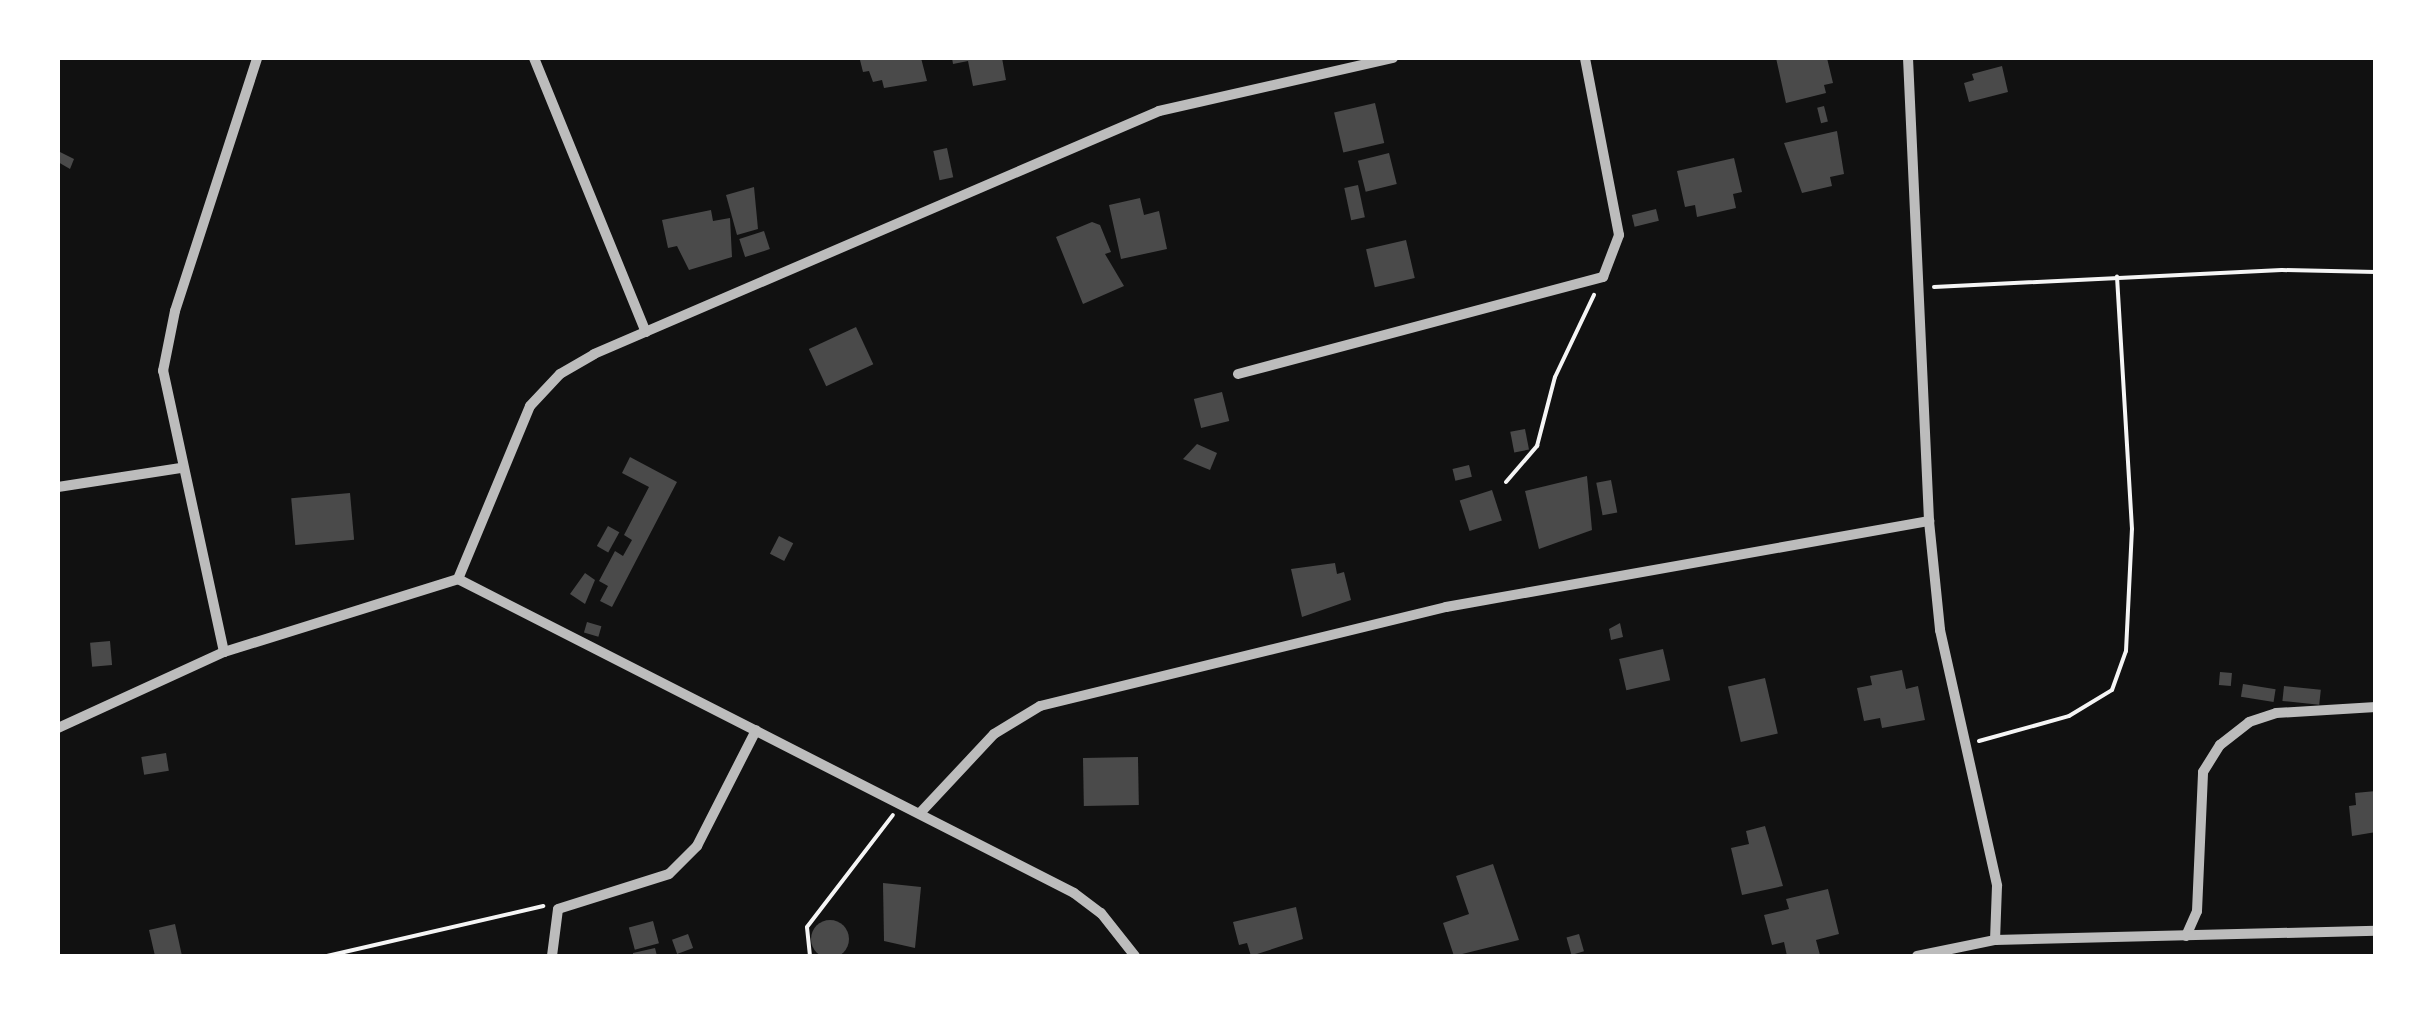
<!DOCTYPE html>
<html>
<head>
<meta charset="utf-8">
<style>
  body { margin:0 }
  #map { position:relative; width:2433px; height:1014px; overflow:hidden; background:#111; font-family:Barlow,sans-serif }
  div>[style] { position:absolute }
  [style*='--x'] { left:calc(var(--x)*1px); top:calc(var(--y)*1px); width:calc(var(--w)*1px); rotate:calc(var(--a)*1deg) }
  .building>* { inset:0; background:#4a4a4a; transform-origin:0 0 }
  .round { border-radius:50% }
  .path>* { height:4px; margin:-2px; padding:0 2px; transform-origin:2px; border-radius:2px; background:#f5f5f5 }
  .minor>* { height:10px; margin:-5px; padding:0 5px; transform-origin:5px; border-radius:5px; background:#bcbcbc }
  span { translate:-50% -50%; white-space:nowrap; text-align:center; line-height:1.15; -webkit-text-stroke:10px #fff; paint-order:stroke }
  .frame { position:absolute; inset:0; border:60px solid #fff; pointer-events:none }
</style>
</head>
<body>
<div id="map">
  <div class="building">
    <div style="clip-path:polygon(921px 58px,927px 81px,884px 88px,882px 80px,873px 82px,869px 71px,863px 72px,860px 60px)"></div>
    <div style="clip-path:polygon(952px 58px,1002px 58px,1006px 80px,973px 86px,968px 61px,953px 64px)"></div>
    <div style="clip-path:polygon(1776px 58px,1827px 58px,1833px 83px,1824px 85px,1826px 93px,1786px 103px)"></div>
    <div style="clip-path:polygon(2002px 66px,2008px 92px,1969px 102px,1964px 83px,1974px 80px,1972px 74px)"></div>
    <div style="left:1375px;top:103px;width:41px;height:42px;rotate:77deg"></div>
    <div style="left:1824px;top:106px;width:16px;height:7px;rotate:76deg"></div>
    <div style="clip-path:polygon(1837px 131px,1844px 174px,1830px 177px,1832px 186px,1802px 193px,1784px 143px)"></div>
    <div style="left:947px;top:148px;width:30px;height:14px;rotate:78deg"></div>
    <div style="clip-path:polygon(58px 151px,74px 159px,70px 169px,58px 162px)"></div>
    <div style="left:1389px;top:153px;width:32px;height:32px;rotate:76deg"></div>
    <div style="clip-path:polygon(1734px 158px,1742px 192px,1733px 194px,1736px 208px,1697px 217px,1695px 205px,1685px 207px,1677px 171px)"></div>
    <div style="left:1358px;top:185px;width:33px;height:14px;rotate:78deg"></div>
    <div style="clip-path:polygon(754px 187px,758px 229px,737px 235px,726px 195px)"></div>
    <div style="clip-path:polygon(1140px 198px,1144px 215px,1159px 211px,1167px 249px,1121px 259px,1109px 205px)"></div>
    <div style="left:1656px;top:209px;width:12px;height:25px;rotate:76deg"></div>
    <div style="clip-path:polygon(711px 210px,713px 221px,730px 218px,732px 257px,689px 270px,677px 246px,668px 248px,662px 220px)"></div>
    <div style="clip-path:polygon(1092px 222px,1100px 225px,1111px 252px,1105px 254px,1124px 286px,1083px 304px,1056px 237px)"></div>
    <div style="left:764px;top:231px;width:19px;height:26px;rotate:72deg"></div>
    <div style="left:1406px;top:240px;width:39px;height:41px;rotate:77deg"></div>
    <div style="left:856px;top:327px;width:41px;height:52px;rotate:65deg"></div>
    <div style="left:1222px;top:392px;width:30px;height:29px;rotate:76deg"></div>
    <div style="left:1525px;top:429px;width:21px;height:15px;rotate:79deg"></div>
    <div style="clip-path:polygon(1197px 444px,1217px 453px,1210px 470px,1183px 459px)"></div>
    <div style="clip-path:polygon(630px 457px,677px 482px,612px 607px,600px 601px,608px 586px,599px 581px,615px 551px,623px 556px,632px 540px,624px 535px,649px 487px,622px 473px)"></div>
    <div style="left:1469px;top:465px;width:12px;height:17px;rotate:76deg"></div>
    <div style="clip-path:polygon(1587px 476px,1592px 530px,1539px 549px,1525px 491px)"></div>
    <div style="left:1611px;top:480px;width:33px;height:15px;rotate:79deg"></div>
    <div style="left:1492px;top:490px;width:32px;height:34px;rotate:72deg"></div>
    <div style="left:350px;top:493px;width:47px;height:59px;rotate:85deg"></div>
    <div style="left:608px;top:526px;width:13px;height:23px;rotate:29deg"></div>
    <div style="left:779px;top:536px;width:16px;height:20px;rotate:27deg"></div>
    <div style="clip-path:polygon(1335px 563px,1337px 574px,1344px 572px,1351px 600px,1302px 617px,1291px 569px)"></div>
    <div style="clip-path:polygon(585px 573px,595px 580px,585px 604px,570px 594px)"></div>
    <div style="left:587px;top:622px;width:15px;height:11px;rotate:16deg"></div>
    <div style="clip-path:polygon(1620px 623px,1623px 637px,1611px 640px,1609px 629px)"></div>
    <div style="left:110px;top:641px;width:24px;height:20px;rotate:85deg"></div>
    <div style="left:1663px;top:649px;width:32px;height:45px;rotate:77deg"></div>
    <div style="clip-path:polygon(1902px 670px,1906px 689px,1918px 686px,1925px 720px,1882px 728px,1880px 718px,1864px 721px,1857px 688px,1872px 685px,1870px 676px)"></div>
    <div style="left:2220px;top:672px;width:12px;height:13px;rotate:5deg"></div>
    <div style="left:1765px;top:678px;width:57px;height:38px;rotate:77deg"></div>
    <div style="left:2243px;top:684px;width:33px;height:13px;rotate:9deg"></div>
    <div style="left:2284px;top:686px;width:37px;height:15px;rotate:6deg"></div>
    <div style="left:166px;top:753px;width:18px;height:25px;rotate:81deg"></div>
    <div style="left:1138px;top:757px;width:48px;height:55px;rotate:89deg"></div>
    <div style="clip-path:polygon(2376px 791px,2376px 832px,2352px 836px,2349px 806px,2356px 805px,2355px 793px)"></div>
    <div style="clip-path:polygon(1765px 826px,1783px 886px,1742px 895px,1731px 848px,1749px 844px,1746px 831px)"></div>
    <div style="clip-path:polygon(1493px 864px,1519px 940px,1454px 956px,1443px 923px,1469px 914px,1456px 876px)"></div>
    <div style="clip-path:polygon(883px 883px,921px 887px,915px 948px,884px 941px)"></div>
    <div style="clip-path:polygon(1828px 889px,1839px 934px,1816px 940px,1820px 955px,1787px 956px,1784px 942px,1772px 945px,1764px 915px,1789px 909px,1786px 899px)"></div>
    <div style="clip-path:polygon(1296px 907px,1303px 939px,1251px 956px,1247px 943px,1239px 945px,1233px 922px)"></div>
    <div class="round" style="left:811px;top:920px;width:38px;height:38px"></div>
    <div style="left:653px;top:921px;width:23px;height:25px;rotate:75deg"></div>
    <div style="clip-path:polygon(175px 924px,182px 956px,155px 956px,149px 930px)"></div>
    <div style="left:688px;top:934px;width:15px;height:17px;rotate:70deg"></div>
    <div style="left:1579px;top:934px;width:18px;height:13px;rotate:74deg"></div>
    <div style="clip-path:polygon(655px 948px,657px 956px,633px 956px,633px 953px)"></div>
  </div>
  <div class="path">
    <div style="--x:1934;--y:287;--w:348;--a:-2.8"></div>
    <div style="--x:2282;--y:270;--w:94;--a:1.2"></div>
    <div style="--x:1506;--y:482;--w:48;--a:-49.3"></div>
    <div style="--x:1537;--y:446;--w:71;--a:-75.4"></div>
    <div style="--x:1555;--y:377;--w:91;--a:-64.6"></div>
    <div style="--x:1979;--y:741;--w:93;--a:-15.5"></div>
    <div style="--x:2069;--y:716;--w:50;--a:-31.2"></div>
    <div style="--x:2112;--y:690;--w:41;--a:-70.3"></div>
    <div style="--x:2126;--y:651;--w:122;--a:-87.2"></div>
    <div style="--x:2132;--y:529;--w:253;--a:-93.4"></div>
    <div style="--x:327;--y:956;--w:222;--a:-13"></div>
    <div style="--x:810;--y:956;--w:29;--a:-96"></div>
    <div style="--x:807;--y:927;--w:141;--a:-52.5"></div>
  </div>
  <div class="minor">
    <div style="--x:534;--y:58;--w:296;--a:67.8"></div>
    <div style="--x:1908;--y:58;--w:463;--a:87.4"></div>
    <div style="--x:1929;--y:521;--w:110;--a:84.2"></div>
    <div style="--x:1940;--y:630;--w:262;--a:77.4"></div>
    <div style="--x:1997;--y:886;--w:54;--a:92.1"></div>
    <div style="--x:1238;--y:374;--w:378;--a:-14.9"></div>
    <div style="--x:1603;--y:277;--w:45;--a:-69.1"></div>
    <div style="--x:1619;--y:235;--w:180;--a:-100.9"></div>
    <div style="--x:58;--y:487;--w:124;--a:-8.8"></div>
    <div style="--x:458;--y:579;--w:691;--a:27.01"></div>
    <div style="--x:1074;--y:893;--w:34;--a:37"></div>
    <div style="--x:1101;--y:913;--w:55;--a:51.7"></div>
    <div style="--x:224;--y:652;--w:288;--a:-102.2"></div>
    <div style="--x:163;--y:371;--w:61;--a:-78.7"></div>
    <div style="--x:175;--y:311;--w:266;--a:-72"></div>
    <div style="--x:58;--y:728;--w:183;--a:-24.6"></div>
    <div style="--x:224;--y:652;--w:245;--a:-17.3"></div>
    <div style="--x:458;--y:579;--w:187;--a:-67.4"></div>
    <div style="--x:530;--y:406;--w:44;--a:-46.8"></div>
    <div style="--x:560;--y:374;--w:39;--a:-30"></div>
    <div style="--x:594;--y:354;--w:615;--a:-23.27"></div>
    <div style="--x:1159;--y:111;--w:240;--a:-12.8"></div>
    <div style="--x:921;--y:812;--w:107;--a:-46.9"></div>
    <div style="--x:994;--y:734;--w:54;--a:-31.3"></div>
    <div style="--x:1040;--y:706;--w:418;--a:-13.7"></div>
    <div style="--x:1446;--y:607;--w:491;--a:-10.1"></div>
    <div style="--x:2186;--y:936;--w:27;--a:-66"></div>
    <div style="--x:2197;--y:911;--w:139;--a:-87.5"></div>
    <div style="--x:2203;--y:772;--w:32;--a:-58"></div>
    <div style="--x:2220;--y:745;--w:37;--a:-38"></div>
    <div style="--x:2249;--y:722;--w:28;--a:-18"></div>
    <div style="--x:2276;--y:713;--w:100;--a:-3.4"></div>
    <div style="--x:552;--y:956;--w:47;--a:-82.7"></div>
    <div style="--x:558;--y:909;--w:116;--a:-17.5"></div>
    <div style="--x:669;--y:874;--w:40;--a:-45"></div>
    <div style="--x:697;--y:846;--w:130;--a:-63"></div>
    <div style="--x:1917;--y:956;--w:80;--a:-11.6"></div>
    <div style="--x:1995;--y:940;--w:381;--a:-1.4"></div>
  </div>
  <div class="frame"></div>
</div>
</body>
</html>
